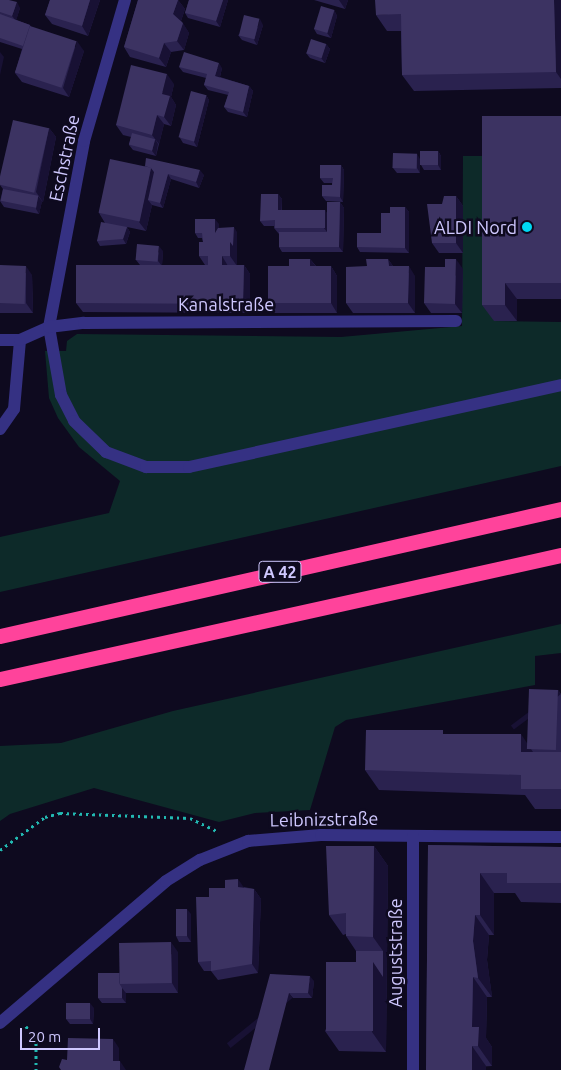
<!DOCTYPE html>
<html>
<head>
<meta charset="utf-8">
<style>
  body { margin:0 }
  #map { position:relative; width:561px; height:1070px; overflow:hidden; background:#0e0a1f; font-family:Ubuntu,sans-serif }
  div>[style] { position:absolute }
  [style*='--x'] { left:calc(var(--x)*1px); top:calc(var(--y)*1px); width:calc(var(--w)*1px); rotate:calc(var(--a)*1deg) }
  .green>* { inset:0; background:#0d2a29 }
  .path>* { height:3px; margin-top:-1.5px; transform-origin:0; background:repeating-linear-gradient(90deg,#22b9b2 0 2.5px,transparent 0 6.5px) }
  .service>* { height:12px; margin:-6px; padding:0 6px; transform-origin:6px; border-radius:6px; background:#353183 }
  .minor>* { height:12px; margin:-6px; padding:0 6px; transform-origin:6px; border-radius:6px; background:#353183 }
  .motorway>* { height:15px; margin:-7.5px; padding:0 7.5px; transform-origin:7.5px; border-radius:7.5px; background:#ff439b }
  .wall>* { inset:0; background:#2a224f }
  .shaded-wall>* { inset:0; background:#181134; transform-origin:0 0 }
  .building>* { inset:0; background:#3c3362; transform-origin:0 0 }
  .dots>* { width:14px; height:14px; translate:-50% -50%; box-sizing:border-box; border:2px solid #0e0a1f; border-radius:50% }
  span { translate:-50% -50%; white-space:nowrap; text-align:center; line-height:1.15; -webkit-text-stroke:5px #0e0a1f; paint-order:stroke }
  .shield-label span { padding:1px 4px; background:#0e0a1f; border:1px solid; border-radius:4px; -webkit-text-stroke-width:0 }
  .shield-label { font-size:16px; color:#cfc8ff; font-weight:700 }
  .street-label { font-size:18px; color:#cfc8ff }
  .poi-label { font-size:18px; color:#cfc8ff }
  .right { translate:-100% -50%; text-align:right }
  .scale { position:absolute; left:20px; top:1028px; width:80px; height:22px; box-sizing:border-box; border:2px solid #cfc8ff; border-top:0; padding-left:6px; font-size:15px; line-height:18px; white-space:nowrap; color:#cfc8ff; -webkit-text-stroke:4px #0e0a1f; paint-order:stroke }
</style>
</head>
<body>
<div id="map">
  <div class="green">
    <div style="clip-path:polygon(463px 156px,494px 156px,494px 321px,561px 322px,561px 466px,0 592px,0 537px,109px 513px,120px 481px,79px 447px,58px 418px,49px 398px,45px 351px,66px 351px,67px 341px,77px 334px,341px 337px,462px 326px)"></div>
    <div style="clip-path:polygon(561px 624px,561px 653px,535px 656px,535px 685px,346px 720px,335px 727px,310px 810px,255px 813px,219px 822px,94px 788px,10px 814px,0 821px,0 746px,61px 743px,173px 711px)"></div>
  </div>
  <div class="path">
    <div style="--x:0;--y:850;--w:56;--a:-36.3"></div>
    <div style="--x:45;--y:817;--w:16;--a:-15"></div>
    <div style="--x:60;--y:813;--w:130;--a:2.2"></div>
    <div style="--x:190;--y:818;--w:30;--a:26"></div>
    <div style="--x:26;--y:1026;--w:20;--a:60"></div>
    <div style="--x:36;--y:1043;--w:27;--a:90"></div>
  </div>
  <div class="service">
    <div style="--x:49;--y:327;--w:69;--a:80"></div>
    <div style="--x:61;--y:395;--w:29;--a:63"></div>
    <div style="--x:74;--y:421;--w:45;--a:44.1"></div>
    <div style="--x:106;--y:452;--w:43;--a:20.6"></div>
    <div style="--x:146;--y:467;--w:43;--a:0"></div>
    <div style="--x:189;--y:467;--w:381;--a:-12.4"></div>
    <div style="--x:0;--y:429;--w:24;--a:-55"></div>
    <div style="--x:14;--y:409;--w:69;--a:-85"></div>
  </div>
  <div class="minor">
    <div style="--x:49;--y:327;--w:189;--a:-79.3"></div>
    <div style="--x:84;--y:141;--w:147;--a:-73.8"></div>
    <div style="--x:0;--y:340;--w:20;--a:0"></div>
    <div style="--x:20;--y:340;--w:32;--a:-24"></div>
    <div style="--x:49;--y:327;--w:35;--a:-7"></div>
    <div style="--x:84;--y:323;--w:372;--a:-0.3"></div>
    <div style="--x:0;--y:1023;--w:218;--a:-40.5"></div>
    <div style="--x:166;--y:881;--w:40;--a:-32"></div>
    <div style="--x:200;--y:860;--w:52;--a:-21.6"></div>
    <div style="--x:248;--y:841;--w:73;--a:-4.7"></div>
    <div style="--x:321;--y:835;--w:240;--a:0.5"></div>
    <div style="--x:413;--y:1070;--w:234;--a:-90"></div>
  </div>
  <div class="motorway">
    <div style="--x:0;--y:636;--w:575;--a:-12.76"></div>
    <div style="--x:0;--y:679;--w:575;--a:-12.46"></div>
  </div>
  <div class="wall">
    <div style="clip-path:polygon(0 0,20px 8px,16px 20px,30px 25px,31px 27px,84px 51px,69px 97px,22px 82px,15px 73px,22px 49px,0 42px)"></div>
    <div style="clip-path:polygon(50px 0,100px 0,88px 36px,52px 24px,45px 15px)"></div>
    <div style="clip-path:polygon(138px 0,178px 0,185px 9px,181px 21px,189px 33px,184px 50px,171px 52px,166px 67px,130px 57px,124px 47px)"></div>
    <div style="clip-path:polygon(189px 0,228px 0,220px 27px,188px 18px,185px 13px)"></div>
    <div style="clip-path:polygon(314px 0,348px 0,345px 9px)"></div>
    <div style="clip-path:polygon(561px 0,561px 88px,414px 91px,402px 75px,401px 31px,387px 31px,376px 15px)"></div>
    <div style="clip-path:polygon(334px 10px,337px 16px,331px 38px,317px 34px,314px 29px)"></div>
    <div style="clip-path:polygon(263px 25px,257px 45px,242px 40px,238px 35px)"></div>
    <div style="clip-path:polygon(326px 44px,330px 49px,325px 63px,310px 58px,306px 53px)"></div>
    <div style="clip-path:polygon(179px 67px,222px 68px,220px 77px,249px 86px,253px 91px,247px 117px,228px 112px,224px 107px,228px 95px,208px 90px,204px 85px,206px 78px,183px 72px)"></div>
    <div style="clip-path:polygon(174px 84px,171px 97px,176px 105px,171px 126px,164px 124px,156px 156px,133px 150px,129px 145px,131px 137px,123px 135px,116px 125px)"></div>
    <div style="clip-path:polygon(206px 95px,209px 100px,197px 147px,183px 143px,180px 138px)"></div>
    <div style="clip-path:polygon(561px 116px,561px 299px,517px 299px,517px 321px,494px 321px,482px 305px)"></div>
    <div style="clip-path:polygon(49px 128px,56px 137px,43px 202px,42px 201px,39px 214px,4px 207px,0 201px,3px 189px,0 185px,0 182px)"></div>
    <div style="clip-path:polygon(438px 151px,441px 156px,441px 170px,424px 170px,421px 165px)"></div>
    <div style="clip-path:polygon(417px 154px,420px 173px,397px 173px,393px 168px)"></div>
    <div style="clip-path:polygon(341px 165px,344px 170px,343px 202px,326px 201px,322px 196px,332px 185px,332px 183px,324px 183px,320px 178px)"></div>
    <div style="clip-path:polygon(145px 166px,204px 175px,199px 188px,171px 179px,163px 208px,152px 205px,146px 231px,127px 227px,130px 232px,126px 244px,100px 246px,97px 241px,105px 223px,99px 213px)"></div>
    <div style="clip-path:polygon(278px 194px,282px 199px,282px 210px,325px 210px,327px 214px,340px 202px,344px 208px,343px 252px,282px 252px,279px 247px,279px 234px,274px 228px,274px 226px,264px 226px,260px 221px)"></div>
    <div style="clip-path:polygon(456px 196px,463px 206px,463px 253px,439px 253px,432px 243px,442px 204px)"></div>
    <div style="clip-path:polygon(405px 207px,409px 212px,409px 253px,360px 252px,357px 247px,381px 233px,390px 213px)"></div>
    <div style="clip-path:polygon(219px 224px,219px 228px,237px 232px,237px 265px,244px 265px,250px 274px,250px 313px,83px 312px,76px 303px,140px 265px,136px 260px,163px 251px,162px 265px,205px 265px,199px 256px,203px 242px,202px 238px,198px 238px,195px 233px)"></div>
    <div style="clip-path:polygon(310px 259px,316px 266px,331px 266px,337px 276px,337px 313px,275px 313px,268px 303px,289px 266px)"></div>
    <div style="clip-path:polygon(388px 259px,393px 266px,415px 276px,415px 313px,353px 313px,346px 303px,367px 266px)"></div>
    <div style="clip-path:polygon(0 265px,32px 275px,33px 313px,0 313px)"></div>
    <div style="clip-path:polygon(463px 269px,462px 313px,431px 313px,424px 303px)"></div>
    <div style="clip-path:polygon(558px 690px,561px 694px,561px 809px,535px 809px,525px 795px,379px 790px,365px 770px,446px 734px,531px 748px)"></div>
    <div style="clip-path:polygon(428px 845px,561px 847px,561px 903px,521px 902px,515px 893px,494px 893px,494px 935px,489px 935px,487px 960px,492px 997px,487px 997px,486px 1038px,492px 1047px,492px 1066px,426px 1070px)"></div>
    <div style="clip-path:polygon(374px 846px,388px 866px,386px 1052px,339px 1051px,325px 1031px,356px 962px,356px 951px,346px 936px,346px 934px,343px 935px,329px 915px)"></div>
    <div style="clip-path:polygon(244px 887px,254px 889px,261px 899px,258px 973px,218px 980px,211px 971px,204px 971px,198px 962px,209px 897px)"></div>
    <div style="clip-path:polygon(191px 914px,191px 942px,179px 942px,176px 936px)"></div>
    <div style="clip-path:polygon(178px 952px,178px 993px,126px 993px,126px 1003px,102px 1003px,98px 998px,119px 973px)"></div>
    <div style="clip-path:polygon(270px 974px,314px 981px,312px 998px,293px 998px)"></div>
    <div style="clip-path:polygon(94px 1008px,93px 1024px,70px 1024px,66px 1019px)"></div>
  </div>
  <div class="shaded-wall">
    <div style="clip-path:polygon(90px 0,100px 0,88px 36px,82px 26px)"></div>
    <div style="clip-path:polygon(178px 0,185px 9px,180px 24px,173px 14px)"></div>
    <div style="clip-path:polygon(223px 0,228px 0,220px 27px,216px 21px)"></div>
    <div style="clip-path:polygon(339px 0,348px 0,345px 9px)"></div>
    <div style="clip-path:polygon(554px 0,561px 0,561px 79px,556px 72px)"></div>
    <div style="clip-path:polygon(17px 2px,20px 8px,16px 21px,12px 16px)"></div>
    <div style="clip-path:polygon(334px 10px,337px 16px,331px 38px,327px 33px)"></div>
    <div style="clip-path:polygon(260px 19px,263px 25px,257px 45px,254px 40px)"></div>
    <div style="clip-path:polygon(183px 23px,189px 33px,184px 50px,177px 41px)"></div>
    <div style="clip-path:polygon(77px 41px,84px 51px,69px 97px,63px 88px)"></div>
    <div style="clip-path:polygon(164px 43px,171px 52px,166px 67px,159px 58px)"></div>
    <div style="clip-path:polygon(326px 44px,330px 49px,325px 63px,321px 58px)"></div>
    <div style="clip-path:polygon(0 52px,4px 57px,0 75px)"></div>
    <div style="clip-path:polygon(219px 63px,222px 68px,219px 81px,215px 76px)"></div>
    <div style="clip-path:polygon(167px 74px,174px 84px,171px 97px,176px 105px,171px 126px,164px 117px,162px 94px)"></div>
    <div style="clip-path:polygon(249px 86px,253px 91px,247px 117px,243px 112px)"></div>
    <div style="clip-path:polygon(206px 95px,209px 100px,197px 147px,194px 142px)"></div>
    <div style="clip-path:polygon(157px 115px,164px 124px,159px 144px,152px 135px)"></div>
    <div style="clip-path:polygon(49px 128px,56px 137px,43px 202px,36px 192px)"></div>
    <div style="clip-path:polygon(155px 139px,158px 144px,156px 156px,152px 151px)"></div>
    <div style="clip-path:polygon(438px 151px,441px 156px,441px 170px,438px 165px)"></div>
    <div style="clip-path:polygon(417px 154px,420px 159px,420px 173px,417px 168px)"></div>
    <div style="clip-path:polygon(341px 165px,344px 170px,343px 202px,340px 197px)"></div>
    <div style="clip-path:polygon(151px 168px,158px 177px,148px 200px,152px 205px,146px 231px,139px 222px)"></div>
    <div style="clip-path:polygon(200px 170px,204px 175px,199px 188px,196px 182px)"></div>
    <div style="clip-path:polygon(168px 174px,171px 179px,163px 208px,160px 203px)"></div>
    <div style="clip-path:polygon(278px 194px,282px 199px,281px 225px,278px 220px)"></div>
    <div style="clip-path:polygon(38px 196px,42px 201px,39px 214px,36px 209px)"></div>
    <div style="clip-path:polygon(456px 196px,463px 206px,463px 253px,456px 243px)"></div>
    <div style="clip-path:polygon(340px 202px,344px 208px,343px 252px,339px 247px)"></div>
    <div style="clip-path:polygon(405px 207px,409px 212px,409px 253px,405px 248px)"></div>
    <div style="clip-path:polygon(325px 210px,332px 220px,331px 237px,324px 228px)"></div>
    <div style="clip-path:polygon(215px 219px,219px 224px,219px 238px,215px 233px)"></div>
    <div style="clip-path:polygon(127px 227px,130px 232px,126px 244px,123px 239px)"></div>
    <div style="clip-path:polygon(234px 227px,237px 232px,237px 266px,230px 256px,230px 242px)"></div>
    <div style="clip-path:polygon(159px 246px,163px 251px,162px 266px,158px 261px)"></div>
    <div style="clip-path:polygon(222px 256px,228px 266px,222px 265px)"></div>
    <div style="clip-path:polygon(310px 259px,317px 268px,310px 266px)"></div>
    <div style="clip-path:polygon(388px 259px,395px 269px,389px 266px)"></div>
    <div style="clip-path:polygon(456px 259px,463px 269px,462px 313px,455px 304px)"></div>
    <div style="clip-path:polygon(244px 265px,250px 274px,250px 313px,243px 304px)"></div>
    <div style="clip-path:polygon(26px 266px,32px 275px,33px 313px,26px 303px)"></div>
    <div style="clip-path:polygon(331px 266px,337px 276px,337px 313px,331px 303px)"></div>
    <div style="clip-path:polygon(409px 266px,415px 276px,415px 313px,408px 303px)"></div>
    <div style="clip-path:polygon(505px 283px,517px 299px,517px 321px,505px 305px)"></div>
    <div style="left:558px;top:690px;width:5px;height:59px;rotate:53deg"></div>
    <div style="clip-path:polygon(521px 734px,535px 755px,521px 752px)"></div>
    <div style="clip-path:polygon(374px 846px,388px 866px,386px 1052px,372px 1032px,373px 962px,383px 951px,373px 937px)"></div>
    <div style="clip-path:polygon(480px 873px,494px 893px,494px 935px,480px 915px)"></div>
    <div style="clip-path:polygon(238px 879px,245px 889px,238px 887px)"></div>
    <div style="clip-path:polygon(254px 889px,261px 899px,258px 973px,252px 964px)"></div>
    <div style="clip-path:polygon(187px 909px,191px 914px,191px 942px,187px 936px)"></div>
    <div style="clip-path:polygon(475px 915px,489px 935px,487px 960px,492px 997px,478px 978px,473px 941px)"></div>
    <div style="clip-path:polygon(171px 942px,178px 952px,178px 993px,172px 983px)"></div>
    <div style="clip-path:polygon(310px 976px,314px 981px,312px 998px,308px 993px)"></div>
    <div style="clip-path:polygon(473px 977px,487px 997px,486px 1038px,492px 1047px,492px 1066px,478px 1046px,472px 1027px)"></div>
    <div style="clip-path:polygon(122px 988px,126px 993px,126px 1003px,122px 998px)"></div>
    <div style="left:289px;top:993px;width:6px;height:80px;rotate:51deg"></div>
    <div style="clip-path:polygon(90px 1003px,94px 1008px,93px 1024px,90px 1019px)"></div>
    <div style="clip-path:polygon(113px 1039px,119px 1048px,119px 1070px,113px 1061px)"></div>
    <div style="clip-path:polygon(472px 1046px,486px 1066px,486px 1070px,472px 1070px)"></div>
    <div style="clip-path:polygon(120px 1061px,126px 1070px,120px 1070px)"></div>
  </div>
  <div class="building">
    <div style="clip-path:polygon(0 0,9px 0,17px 2px,12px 16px,0 12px)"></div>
    <div style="clip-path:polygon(50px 0,90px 0,82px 26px,45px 15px)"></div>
    <div style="clip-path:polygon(138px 0,178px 0,173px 14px,183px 23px,177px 41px,164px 43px,159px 58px,124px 47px)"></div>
    <div style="clip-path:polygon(189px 0,223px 0,216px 21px,185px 13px)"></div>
    <div style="clip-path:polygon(375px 0,554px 0,556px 72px,402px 75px,401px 14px,376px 15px)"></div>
    <div style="left:321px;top:6px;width:14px;height:24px;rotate:17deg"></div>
    <div style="clip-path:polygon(0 14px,30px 25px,23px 46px,0 38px)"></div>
    <div style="left:244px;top:15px;width:16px;height:21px;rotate:14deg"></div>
    <div style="left:30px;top:26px;width:49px;height:49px;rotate:18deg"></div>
    <div style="left:311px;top:39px;width:16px;height:15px;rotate:18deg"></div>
    <div style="clip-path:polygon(184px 52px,219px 63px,215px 76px,249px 86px,243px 112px,224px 107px,229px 92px,204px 85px,207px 74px,179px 67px)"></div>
    <div style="clip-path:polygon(131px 65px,167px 74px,162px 94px,170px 96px,164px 117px,157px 115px,152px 135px,116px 125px)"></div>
    <div style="left:191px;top:91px;width:16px;height:48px;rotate:15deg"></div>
    <div style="clip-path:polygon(482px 116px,561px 116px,561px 283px,505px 283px,505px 305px,482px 305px)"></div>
    <div style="left:13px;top:120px;width:37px;height:66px;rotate:13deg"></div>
    <div style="left:132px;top:133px;width:24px;height:12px;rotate:15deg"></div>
    <div style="left:420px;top:151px;width:18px;height:14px"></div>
    <div style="left:393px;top:153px;width:24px;height:15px;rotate:2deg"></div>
    <div style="clip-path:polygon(146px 158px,200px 170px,196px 182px,168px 174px,160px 203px,148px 200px,154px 172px,151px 168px,145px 166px)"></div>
    <div style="left:110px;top:159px;width:42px;height:55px;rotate:12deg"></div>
    <div style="clip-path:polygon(320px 165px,341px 165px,340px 197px,322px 196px,322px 185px,332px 185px,333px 178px,320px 178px)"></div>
    <div style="left:3px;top:189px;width:36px;height:12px;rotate:11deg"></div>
    <div style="clip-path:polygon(261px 194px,278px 194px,278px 210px,275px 210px,275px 220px,260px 221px)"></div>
    <div style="clip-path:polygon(444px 196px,456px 196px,456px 243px,432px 243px,427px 204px,442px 204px)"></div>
    <div style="clip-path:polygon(327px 202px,340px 202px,339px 247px,279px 247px,279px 232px,327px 232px)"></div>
    <div style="clip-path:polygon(390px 207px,405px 207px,405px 248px,357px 247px,357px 233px,381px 233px,381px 213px,390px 213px)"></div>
    <div style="left:275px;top:210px;width:50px;height:18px"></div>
    <div style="clip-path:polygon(195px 219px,215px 219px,215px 233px,218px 228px,234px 227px,233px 246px,230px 242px,203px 242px,202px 233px,195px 233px)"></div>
    <div style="clip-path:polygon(101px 222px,127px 227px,123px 239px,97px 241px)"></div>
    <div style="clip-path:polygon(199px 242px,230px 242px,230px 256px,222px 256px,222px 265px,244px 265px,243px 304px,76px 303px,76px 265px,208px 265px,208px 256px,199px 256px)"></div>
    <div style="left:137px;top:244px;width:22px;height:16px;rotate:5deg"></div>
    <div style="clip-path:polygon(289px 259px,310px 259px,310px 266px,331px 266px,331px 303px,268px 303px,268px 266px,289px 266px)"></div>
    <div style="clip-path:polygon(366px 259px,388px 259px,389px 266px,409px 266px,408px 303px,346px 303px,346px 267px,367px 266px)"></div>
    <div style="clip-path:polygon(445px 259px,456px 259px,455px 304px,424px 303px,425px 267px,445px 267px)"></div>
    <div style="left:0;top:265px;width:26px;height:38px;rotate:2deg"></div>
    <div style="left:529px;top:689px;width:29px;height:60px;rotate:2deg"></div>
    <div style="clip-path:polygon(366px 730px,443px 730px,443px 734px,521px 734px,521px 752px,561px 752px,561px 789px,521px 789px,521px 775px,365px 770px)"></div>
    <div style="clip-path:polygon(428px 845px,561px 847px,561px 883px,507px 883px,507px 873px,480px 873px,480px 915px,475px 915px,473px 941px,478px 978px,473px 977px,472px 1027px,479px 1027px,478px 1046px,472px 1046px,472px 1070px,426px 1070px)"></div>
    <div style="clip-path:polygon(326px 846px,374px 846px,373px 937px,346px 936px,346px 913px,329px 915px)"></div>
    <div style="clip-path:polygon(238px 879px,238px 887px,254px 889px,252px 964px,211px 971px,211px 961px,198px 962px,196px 897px,209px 897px,209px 888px,225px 888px,225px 880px)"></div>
    <div style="left:176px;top:909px;width:11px;height:27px"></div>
    <div style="left:171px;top:942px;width:41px;height:52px;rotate:89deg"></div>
    <div style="clip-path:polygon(356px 951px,383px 951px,383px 977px,373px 962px,356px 962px)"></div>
    <div style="left:326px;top:962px;width:47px;height:69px"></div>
    <div style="clip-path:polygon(98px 973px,119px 973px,119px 983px,122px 988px,122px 998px,98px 998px)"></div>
    <div style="clip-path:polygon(270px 974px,310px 976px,308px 993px,289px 993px,269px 1070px,244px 1070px)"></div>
    <div style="left:66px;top:1003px;width:24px;height:16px"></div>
    <div style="clip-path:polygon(68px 1038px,113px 1039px,113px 1061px,120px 1061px,120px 1070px,61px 1070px,59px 1067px,62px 1059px,67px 1060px)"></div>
  </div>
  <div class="dots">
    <div style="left:527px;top:227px;background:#00d8f3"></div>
  </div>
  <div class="shield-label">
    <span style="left:280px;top:572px">A 42</span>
  </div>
  <div class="street-label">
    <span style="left:64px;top:158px;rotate:-78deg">Eschstraße</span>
    <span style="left:226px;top:304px">Kanalstraße</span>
    <span style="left:324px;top:819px;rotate:-1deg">Leibnizstraße</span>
    <span style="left:395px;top:953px;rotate:-90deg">Auguststraße</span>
  </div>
  <div class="poi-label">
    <span class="right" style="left:517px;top:227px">ALDI Nord</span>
  </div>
  <div class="scale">20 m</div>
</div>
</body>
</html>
